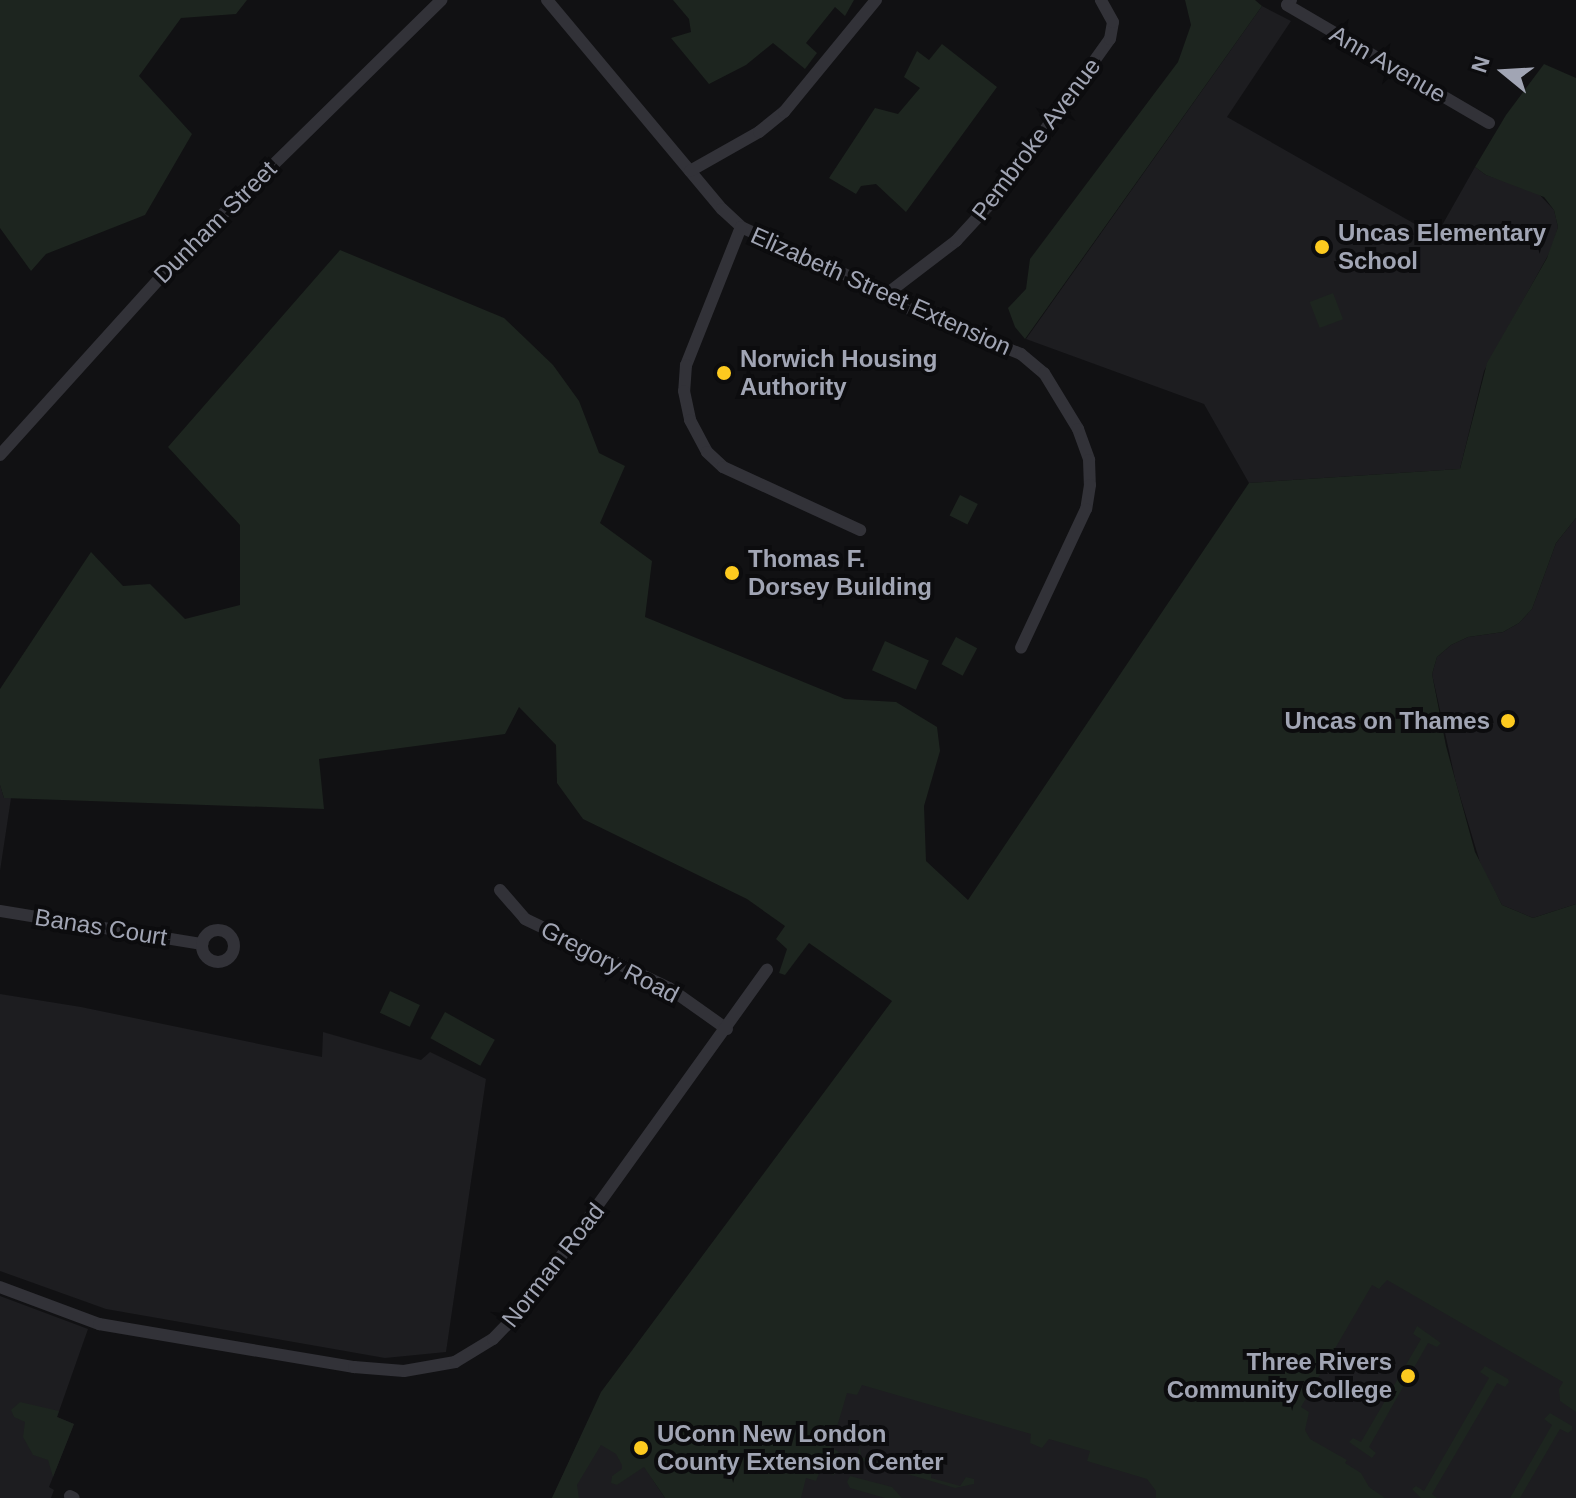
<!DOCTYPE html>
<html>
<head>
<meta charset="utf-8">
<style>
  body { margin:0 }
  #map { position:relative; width:1576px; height:1498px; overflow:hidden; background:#111113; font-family:Helvetica,sans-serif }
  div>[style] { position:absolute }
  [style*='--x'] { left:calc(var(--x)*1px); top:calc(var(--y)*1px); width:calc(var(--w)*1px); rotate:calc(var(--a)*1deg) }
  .built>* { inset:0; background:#1d1d20 }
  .green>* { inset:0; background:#1d251f; transform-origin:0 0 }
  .minor>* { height:12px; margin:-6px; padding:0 6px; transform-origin:6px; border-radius:6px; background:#323238 }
  .minor>.ring { margin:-6px; padding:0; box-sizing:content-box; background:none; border:12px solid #323238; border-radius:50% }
  .dots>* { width:22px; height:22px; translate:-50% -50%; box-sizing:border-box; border:4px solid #0c0c0e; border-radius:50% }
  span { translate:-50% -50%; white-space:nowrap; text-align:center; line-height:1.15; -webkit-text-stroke:8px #0c0c0e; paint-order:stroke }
  .street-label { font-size:24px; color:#a1a5b4 }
  .poi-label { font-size:24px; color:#a1a5b4; font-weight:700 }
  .left { translate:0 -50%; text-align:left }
  .right { translate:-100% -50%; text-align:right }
  .north { position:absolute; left:1464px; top:32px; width:80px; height:80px; -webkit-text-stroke:6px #0c0c0e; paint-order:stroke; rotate:288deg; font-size:22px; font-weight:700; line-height:32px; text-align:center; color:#a1a5b4 }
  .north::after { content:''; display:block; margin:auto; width:28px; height:36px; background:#a1a5b4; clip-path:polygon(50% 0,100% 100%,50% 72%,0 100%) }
</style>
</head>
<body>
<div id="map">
  <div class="built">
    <div style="clip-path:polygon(1262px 6px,1291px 21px,1227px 117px,1436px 236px,1475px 167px,1486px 175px,1537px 192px,1554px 210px,1558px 227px,1551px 250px,1484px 371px,1460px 469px,1249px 483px,1204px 404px,1026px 339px)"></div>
    <div style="clip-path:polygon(1576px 518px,1576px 904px,1533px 918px,1502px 905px,1482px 869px,1456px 783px,1432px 674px,1437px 657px,1451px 645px,1468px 637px,1503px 632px,1519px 623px,1532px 609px,1556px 543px)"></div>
    <div style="clip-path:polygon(0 785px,4px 798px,11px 798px,0 871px)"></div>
    <div style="clip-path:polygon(0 994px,81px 1007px,322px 1057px,323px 1032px,421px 1060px,430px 1052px,486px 1079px,446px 1352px,385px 1358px,106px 1309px,0 1271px)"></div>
    <div style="clip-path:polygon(1350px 1265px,1576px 1347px,1576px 1498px,796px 1498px,843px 1391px,858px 1383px)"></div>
    <div style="clip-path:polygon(0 1296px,88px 1329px,57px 1417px,74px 1424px,49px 1487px,54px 1490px,51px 1498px,0 1498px)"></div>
    <div style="clip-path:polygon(588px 1421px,633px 1426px,653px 1480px,665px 1498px,552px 1498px)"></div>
  </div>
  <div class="green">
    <div style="clip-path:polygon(0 0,247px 0,236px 14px,181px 18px,139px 76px,192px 134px,145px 215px,46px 254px,31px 271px,0 228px)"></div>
    <div style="clip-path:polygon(673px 0,854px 0,845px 16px,835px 7px,806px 43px,817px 53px,805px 69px,773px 43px,746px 65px,709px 84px,671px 38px,691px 32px,689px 19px)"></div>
    <div style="clip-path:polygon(1185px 0,1255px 0,1262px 6px,1025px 339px,1015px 327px,1008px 308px,1026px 289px,1030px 259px,1178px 62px,1191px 25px)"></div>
    <div style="clip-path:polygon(942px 44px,997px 87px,906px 212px,876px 184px,861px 186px,856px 194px,829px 178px,875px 108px,898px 114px,920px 88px,904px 77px,917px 51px,929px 60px)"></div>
    <div style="clip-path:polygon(1544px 64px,1576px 78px,1576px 518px,1556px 543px,1532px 609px,1519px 623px,1503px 632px,1468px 637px,1451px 645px,1437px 657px,1432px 674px,1446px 746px,1475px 852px,1502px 905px,1533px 918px,1576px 904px,1576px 1412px,1560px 1401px,1559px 1389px,1563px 1382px,1387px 1280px,1379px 1289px,1372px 1285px,1301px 1407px,1309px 1412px,1305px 1430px,1310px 1439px,1347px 1460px,1345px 1463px,1361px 1473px,1369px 1487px,1385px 1498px,1156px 1498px,1156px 1491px,1147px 1479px,1087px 1461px,1090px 1451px,1049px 1439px,1042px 1448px,1030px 1443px,1031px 1434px,862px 1385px,857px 1395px,847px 1393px,831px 1447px,840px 1453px,834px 1475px,820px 1471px,816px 1481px,806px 1478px,801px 1498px,665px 1498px,644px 1467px,617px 1485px,611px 1483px,612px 1476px,622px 1469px,622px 1465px,616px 1454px,601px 1445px,577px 1485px,579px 1498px,552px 1498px,601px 1392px,892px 1001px,809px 943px,785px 975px,779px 973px,787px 949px,776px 939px,785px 926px,747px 899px,583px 819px,557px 783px,556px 745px,519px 707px,505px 734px,319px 759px,324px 809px,4px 798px,0 785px,0 689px,91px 552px,123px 586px,150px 584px,185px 619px,240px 605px,240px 525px,168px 447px,340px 250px,504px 318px,553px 365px,579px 401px,599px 453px,625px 466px,600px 523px,652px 561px,645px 617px,845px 699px,896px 702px,937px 727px,940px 751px,924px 806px,926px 861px,968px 900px,1249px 483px,1460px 469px,1487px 363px,1547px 258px,1558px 227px,1554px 210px,1544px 197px,1486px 175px,1475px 167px,1506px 115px)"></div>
    <div style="left:1333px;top:293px;width:28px;height:25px;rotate:69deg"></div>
    <div style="left:960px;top:495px;width:20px;height:23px;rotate:27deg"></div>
    <div style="left:956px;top:637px;width:24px;height:31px;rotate:28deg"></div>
    <div style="left:885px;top:641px;width:48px;height:32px;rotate:24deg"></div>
    <div style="left:390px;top:991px;width:33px;height:24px;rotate:25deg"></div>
    <div style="left:445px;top:1012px;width:57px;height:30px;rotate:29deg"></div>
    <div style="clip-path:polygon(1417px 1326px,1441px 1343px,1437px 1347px,1428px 1343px,1369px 1447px,1376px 1453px,1372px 1458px,1349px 1442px,1353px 1438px,1361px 1442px,1421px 1339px,1413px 1334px)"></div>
    <div style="clip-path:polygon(1485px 1366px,1508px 1379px,1509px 1382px,1505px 1387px,1497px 1383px,1432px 1494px,1437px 1498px,1421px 1498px,1412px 1489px,1416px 1486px,1424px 1491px,1489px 1378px,1480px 1372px)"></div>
    <div style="clip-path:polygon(20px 1402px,59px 1411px,57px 1417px,74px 1424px,53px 1477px,48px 1460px,33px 1455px,23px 1437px,25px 1422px,14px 1417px,11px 1410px)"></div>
    <div style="clip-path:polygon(1550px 1413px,1572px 1426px,1572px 1430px,1568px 1433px,1560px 1429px,1520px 1498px,1510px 1498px,1552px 1425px,1544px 1419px)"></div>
    <div style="clip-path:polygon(860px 1446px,861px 1457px,910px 1471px,917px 1462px,932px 1467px,931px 1478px,960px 1486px,966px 1477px,974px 1479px,974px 1484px,955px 1488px,856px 1459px)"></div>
    <div style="clip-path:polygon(850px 1476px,892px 1487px,902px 1498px,885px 1498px,850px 1488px,847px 1482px)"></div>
  </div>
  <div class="minor">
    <div style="--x:547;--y:0;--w:273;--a:50.1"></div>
    <div style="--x:722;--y:209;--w:26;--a:43"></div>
    <div style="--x:741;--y:227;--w:123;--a:24.5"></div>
    <div style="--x:853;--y:278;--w:62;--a:29.1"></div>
    <div style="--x:907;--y:308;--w:123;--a:22"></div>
    <div style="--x:1021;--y:354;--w:30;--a:40"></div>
    <div style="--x:1044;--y:373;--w:66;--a:58.7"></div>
    <div style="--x:1078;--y:429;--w:33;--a:70"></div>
    <div style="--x:1089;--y:460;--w:25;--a:88"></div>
    <div style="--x:1090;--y:485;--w:24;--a:99"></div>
    <div style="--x:1086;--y:509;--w:153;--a:115.1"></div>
    <div style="--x:1291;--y:0;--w:6;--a:129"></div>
    <div style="--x:1287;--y:5;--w:234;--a:30.3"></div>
    <div style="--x:690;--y:171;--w:79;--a:-29.5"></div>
    <div style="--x:759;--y:132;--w:32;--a:-39"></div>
    <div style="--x:784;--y:112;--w:145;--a:-50.6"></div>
    <div style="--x:741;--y:227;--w:149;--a:111.7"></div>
    <div style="--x:686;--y:365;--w:26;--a:94"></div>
    <div style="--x:684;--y:391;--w:30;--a:78"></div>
    <div style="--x:690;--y:420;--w:36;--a:62"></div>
    <div style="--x:707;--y:452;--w:22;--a:43"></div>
    <div style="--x:723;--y:467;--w:151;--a:24.7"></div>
    <div style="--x:884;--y:296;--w:91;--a:-37.4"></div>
    <div style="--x:956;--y:241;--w:65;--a:-47.5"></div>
    <div style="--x:1000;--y:193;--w:189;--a:-54.5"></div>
    <div style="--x:1110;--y:39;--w:17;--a:-80"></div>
    <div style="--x:1113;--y:22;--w:25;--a:-119"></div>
    <div style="--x:0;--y:455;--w:268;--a:-47.9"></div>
    <div style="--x:180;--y:256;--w:366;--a:-44.4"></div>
    <div style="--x:500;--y:890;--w:38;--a:49"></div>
    <div style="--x:525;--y:919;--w:160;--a:25.6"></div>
    <div style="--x:669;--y:988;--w:71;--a:35.3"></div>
    <div style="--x:0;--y:911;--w:205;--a:9.3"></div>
    <div class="ring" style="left:202px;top:930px;width:20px;height:20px"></div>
    <div style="--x:0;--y:1287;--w:106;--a:20.5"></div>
    <div style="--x:99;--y:1324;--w:259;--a:9.6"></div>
    <div style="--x:354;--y:1367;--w:50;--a:4.6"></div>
    <div style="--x:404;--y:1371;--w:52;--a:-10"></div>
    <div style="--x:455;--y:1362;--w:44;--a:-31.2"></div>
    <div style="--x:493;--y:1339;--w:47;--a:-45.9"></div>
    <div style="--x:526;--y:1305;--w:413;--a:-54.3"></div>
    <div style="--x:70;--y:1496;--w:4;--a:27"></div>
  </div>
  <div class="dots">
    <div style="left:1322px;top:247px;background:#fdca1f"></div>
    <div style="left:724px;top:373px;background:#fdca1f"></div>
    <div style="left:732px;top:573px;background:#fdca1f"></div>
    <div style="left:1508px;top:721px;background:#fdca1f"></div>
    <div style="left:1408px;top:1376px;background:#fdca1f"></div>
    <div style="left:641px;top:1448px;background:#fdca1f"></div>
  </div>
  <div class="street-label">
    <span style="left:1388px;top:64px;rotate:30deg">Ann Avenue</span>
    <span style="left:1036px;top:139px;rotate:-53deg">Pembroke Avenue</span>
    <span style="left:215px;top:222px;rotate:-45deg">Dunham Street</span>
    <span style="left:881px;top:291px;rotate:24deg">Elizabeth Street Extension</span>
    <span style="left:101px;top:927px;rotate:9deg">Banas Court</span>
    <span style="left:610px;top:962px;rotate:27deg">Gregory Road</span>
    <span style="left:553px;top:1265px;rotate:-52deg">Norman Road</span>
  </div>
  <div class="poi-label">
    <span class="left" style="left:1338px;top:247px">Uncas Elementary<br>School</span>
    <span class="left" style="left:740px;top:373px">Norwich Housing<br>Authority</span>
    <span class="left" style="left:748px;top:573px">Thomas F.<br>Dorsey Building</span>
    <span class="right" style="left:1490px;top:721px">Uncas on Thames</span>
    <span class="right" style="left:1392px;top:1376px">Three Rivers<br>Community College</span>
    <span class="left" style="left:657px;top:1448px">UConn New London<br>County Extension Center</span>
  </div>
  <div class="north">N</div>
</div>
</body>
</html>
